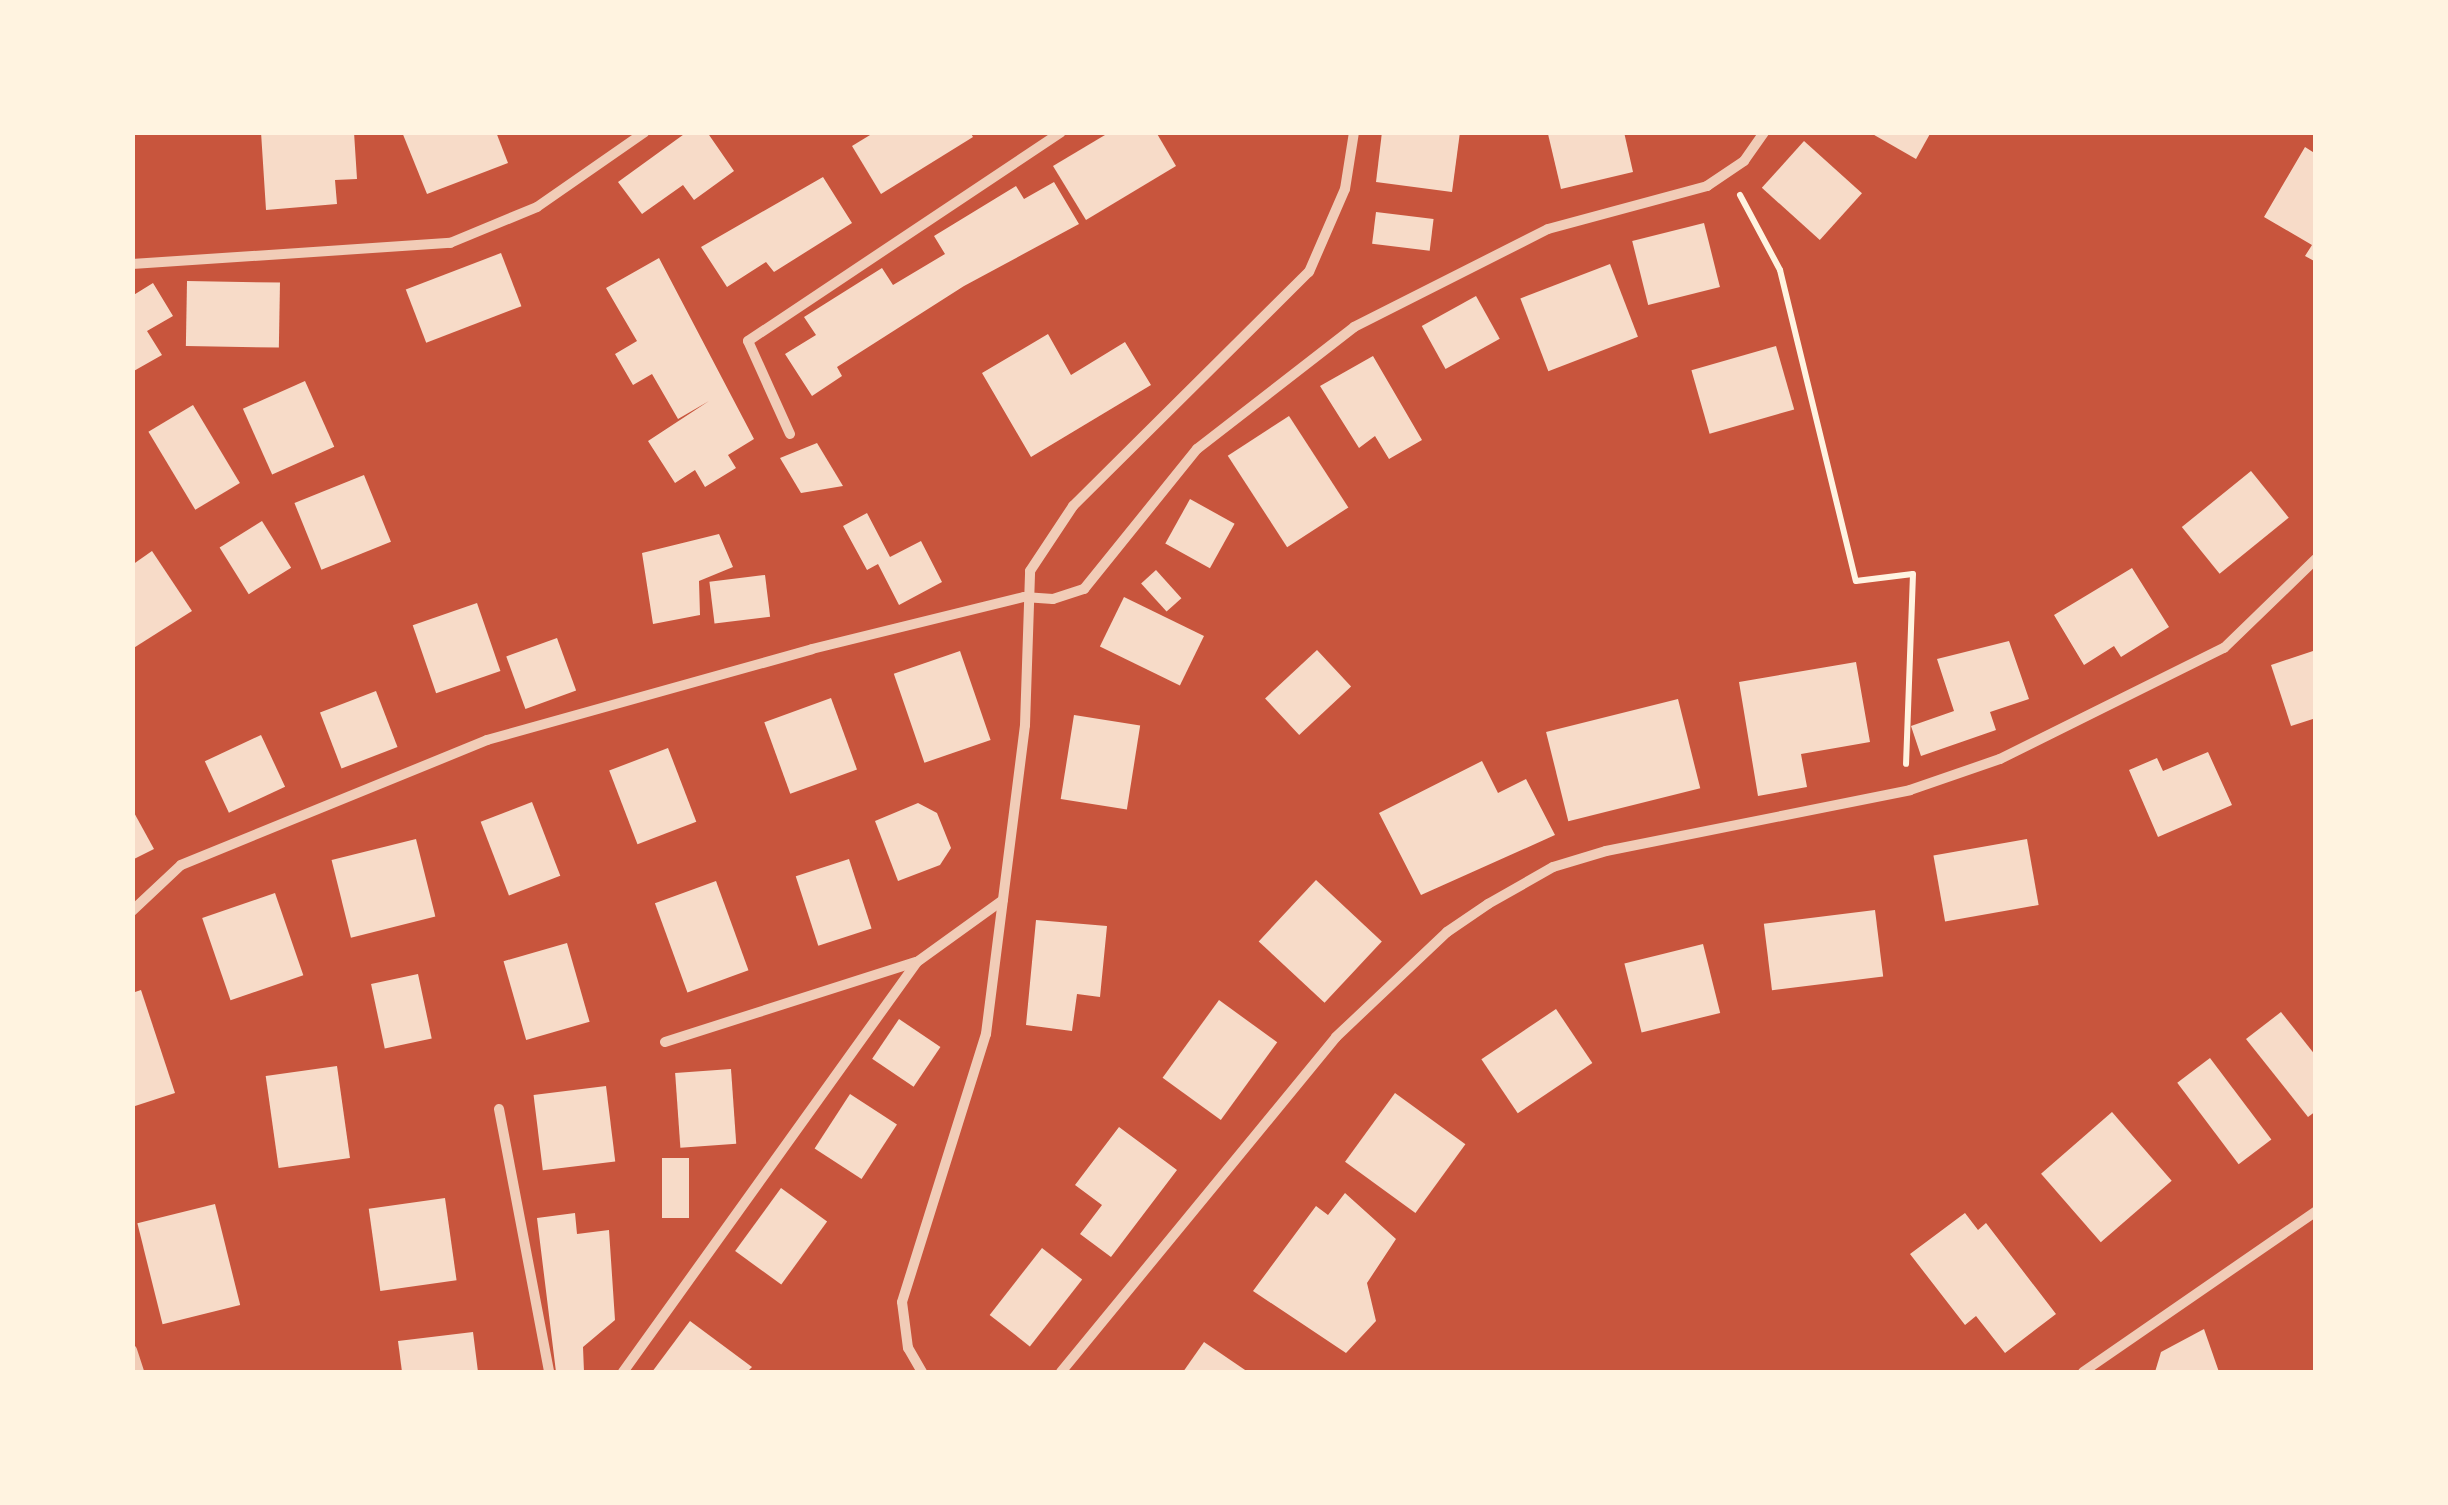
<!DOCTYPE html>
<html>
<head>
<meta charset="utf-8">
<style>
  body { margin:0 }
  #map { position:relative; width:2448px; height:1505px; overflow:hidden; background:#c8553d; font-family:"Space Grotesk",sans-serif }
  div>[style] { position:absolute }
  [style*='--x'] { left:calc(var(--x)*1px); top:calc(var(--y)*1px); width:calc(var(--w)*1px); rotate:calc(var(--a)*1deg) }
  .building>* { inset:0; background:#f7dbc8; transform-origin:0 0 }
  .path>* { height:6px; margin:-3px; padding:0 3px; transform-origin:3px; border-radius:3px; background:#fff3e0 }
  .minor>* { height:10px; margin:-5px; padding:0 5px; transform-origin:5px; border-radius:5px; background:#f1ccb7 }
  span { translate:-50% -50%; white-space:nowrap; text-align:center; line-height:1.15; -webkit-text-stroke:10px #fff3e0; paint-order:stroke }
  .frame { position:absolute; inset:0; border:135px solid #fff3e0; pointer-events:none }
</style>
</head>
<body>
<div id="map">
  <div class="building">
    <div style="clip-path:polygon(261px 132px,354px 132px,357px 179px,335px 180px,337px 204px,266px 210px)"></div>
    <div style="clip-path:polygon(402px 132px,496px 132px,508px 163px,427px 194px)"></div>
    <div style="clip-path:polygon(687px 132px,707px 132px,734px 171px,694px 200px,683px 185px,642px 214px,618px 182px)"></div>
    <div style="clip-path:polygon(875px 132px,970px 132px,973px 137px,881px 194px,852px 146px)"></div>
    <div style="clip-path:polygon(1110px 132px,1156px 132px,1176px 166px,1086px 220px,1053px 166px)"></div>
    <div style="clip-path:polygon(1382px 132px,1460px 132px,1452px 192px,1376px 182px)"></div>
    <div style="clip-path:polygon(1555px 132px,1624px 132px,1633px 172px,1561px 189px,1548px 134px)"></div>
    <div style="clip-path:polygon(1869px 132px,1931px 132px,1916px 159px)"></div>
    <div style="left:1804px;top:141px;width:78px;height:63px;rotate:42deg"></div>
    <div style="clip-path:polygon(2305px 147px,2316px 154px,2316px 262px,2305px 256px,2312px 245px,2264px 217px)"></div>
    <div style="clip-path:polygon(823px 177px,852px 223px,774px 272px,766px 262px,727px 287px,701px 247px)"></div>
    <div style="clip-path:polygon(1054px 182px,1079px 224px,964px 286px,837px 367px,842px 376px,812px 396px,785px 354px,816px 335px,804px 317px,882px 268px,893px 285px,945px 254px,934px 236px,1016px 186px,1024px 199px)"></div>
    <div style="left:1376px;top:212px;width:58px;height:32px;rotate:7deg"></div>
    <div style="left:1704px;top:223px;width:66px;height:74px;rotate:76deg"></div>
    <div style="left:501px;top:253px;width:57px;height:102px;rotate:69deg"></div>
    <div style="clip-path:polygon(659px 258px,754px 439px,728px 455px,736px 468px,705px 487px,695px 470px,675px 483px,648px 441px,709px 401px,678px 419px,652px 374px,633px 385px,615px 354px,637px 341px,606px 288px)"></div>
    <div style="left:1610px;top:264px;width:78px;height:96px;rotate:69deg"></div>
    <div style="left:187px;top:281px;width:93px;height:65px;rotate:1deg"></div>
    <div style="clip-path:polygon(153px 283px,173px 316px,147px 331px,162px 355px,132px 372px,132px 296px)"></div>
    <div style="left:1476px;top:296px;width:49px;height:62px;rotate:61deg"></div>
    <div style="clip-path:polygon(1048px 334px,1071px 375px,1125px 342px,1151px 385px,1031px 457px,982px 373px)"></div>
    <div style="left:1776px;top:346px;width:66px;height:88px;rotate:74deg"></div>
    <div style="clip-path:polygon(1373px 356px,1422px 440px,1389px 459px,1375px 436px,1359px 448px,1320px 386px)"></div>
    <div style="left:305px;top:381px;width:72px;height:68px;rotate:66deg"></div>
    <div style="left:193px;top:405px;width:91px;height:52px;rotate:59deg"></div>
    <div style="left:1289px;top:416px;width:109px;height:73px;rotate:57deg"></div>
    <div style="clip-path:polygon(817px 443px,843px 486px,801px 493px,780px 458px)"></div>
    <div style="left:2251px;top:471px;width:60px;height:89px;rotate:51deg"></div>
    <div style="left:364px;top:475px;width:72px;height:75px;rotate:68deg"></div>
    <div style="left:1190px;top:499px;width:51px;height:51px;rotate:29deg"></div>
    <div style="clip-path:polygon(867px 513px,890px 557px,921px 541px,942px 582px,899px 605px,878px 564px,867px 570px,843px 526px)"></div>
    <div style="left:262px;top:521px;width:55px;height:50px;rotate:58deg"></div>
    <div style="clip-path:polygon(719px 534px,733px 567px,699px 581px,700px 615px,653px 624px,642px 553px)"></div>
    <div style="clip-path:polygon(152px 551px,192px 611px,132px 649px,132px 565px)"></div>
    <div style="clip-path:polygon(2132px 568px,2169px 627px,2121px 657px,2114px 646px,2084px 665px,2054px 615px)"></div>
    <div style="left:1156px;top:570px;width:38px;height:20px;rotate:48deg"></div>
    <div style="left:765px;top:575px;width:42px;height:56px;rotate:83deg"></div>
    <div style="left:1124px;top:597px;width:89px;height:55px;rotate:26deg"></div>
    <div style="left:477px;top:603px;width:72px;height:68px;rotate:71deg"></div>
    <div style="left:557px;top:638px;width:56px;height:54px;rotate:70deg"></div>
    <div style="clip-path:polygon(2009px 641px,2029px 699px,1990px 712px,1996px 730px,1921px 756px,1911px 726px,1954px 711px,1937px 659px)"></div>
    <div style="left:1317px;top:650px;width:50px;height:71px;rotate:47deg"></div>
    <div style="clip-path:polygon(2316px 650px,2316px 718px,2291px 726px,2271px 665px)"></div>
    <div style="left:960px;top:651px;width:94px;height:70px;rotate:71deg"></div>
    <div style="clip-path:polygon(1856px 662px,1870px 742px,1801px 754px,1807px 787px,1758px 796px,1739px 682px)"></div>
    <div style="left:376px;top:691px;width:60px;height:60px;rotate:69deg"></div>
    <div style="left:831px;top:698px;width:76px;height:71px;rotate:70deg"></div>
    <div style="left:1678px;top:699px;width:92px;height:136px;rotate:76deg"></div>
    <div style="left:1074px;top:715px;width:67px;height:85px;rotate:9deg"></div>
    <div style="left:261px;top:735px;width:57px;height:62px;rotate:65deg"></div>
    <div style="left:668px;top:748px;width:79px;height:63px;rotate:69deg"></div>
    <div style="clip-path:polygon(2208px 752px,2232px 805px,2158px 837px,2129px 770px,2157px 758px,2163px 771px)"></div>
    <div style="clip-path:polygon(1482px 761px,1498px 793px,1526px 779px,1555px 835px,1421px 895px,1379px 813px)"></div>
    <div style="left:532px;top:802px;width:79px;height:55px;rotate:69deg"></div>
    <div style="clip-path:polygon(918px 803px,937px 813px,951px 848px,940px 865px,898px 881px,875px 821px)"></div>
    <div style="clip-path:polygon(132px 809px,154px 849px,132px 860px)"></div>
    <div style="left:416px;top:839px;width:80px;height:87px;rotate:76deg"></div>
    <div style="left:2027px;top:839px;width:67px;height:95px;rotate:80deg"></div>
    <div style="left:849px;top:859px;width:73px;height:56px;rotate:72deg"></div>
    <div style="left:1316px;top:880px;width:90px;height:84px;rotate:43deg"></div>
    <div style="left:716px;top:881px;width:95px;height:65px;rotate:70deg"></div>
    <div style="left:275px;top:893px;width:87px;height:77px;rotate:71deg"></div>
    <div style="left:1875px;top:910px;width:67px;height:112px;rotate:83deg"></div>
    <div style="clip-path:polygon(1036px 920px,1107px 926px,1100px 997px,1077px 994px,1072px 1031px,1026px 1025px)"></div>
    <div style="left:567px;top:943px;width:82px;height:66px;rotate:74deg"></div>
    <div style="left:1703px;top:944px;width:71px;height:81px;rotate:76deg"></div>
    <div style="left:418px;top:974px;width:66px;height:48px;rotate:78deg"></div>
    <div style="clip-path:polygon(141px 990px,175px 1093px,132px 1107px,132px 993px)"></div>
    <div style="left:1219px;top:1000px;width:72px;height:96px;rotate:36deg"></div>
    <div style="left:1556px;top:1009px;width:65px;height:90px;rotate:56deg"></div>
    <div style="clip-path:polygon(2281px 1012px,2316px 1056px,2316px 1111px,2308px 1117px,2246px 1039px)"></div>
    <div style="left:899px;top:1019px;width:50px;height:48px;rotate:34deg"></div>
    <div style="left:2210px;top:1058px;width:102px;height:41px;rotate:53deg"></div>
    <div style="left:337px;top:1066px;width:93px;height:72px;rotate:82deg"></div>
    <div style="left:731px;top:1069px;width:75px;height:56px;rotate:86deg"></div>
    <div style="left:606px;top:1086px;width:76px;height:73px;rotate:83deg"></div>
    <div style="left:1395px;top:1093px;width:87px;height:85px;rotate:36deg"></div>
    <div style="left:850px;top:1094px;width:56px;height:65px;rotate:33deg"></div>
    <div style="left:2112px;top:1112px;width:91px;height:94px;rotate:49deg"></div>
    <div style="clip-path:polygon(1119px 1127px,1177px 1170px,1111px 1257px,1080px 1234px,1102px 1205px,1075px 1185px)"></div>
    <div style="left:662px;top:1158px;width:27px;height:60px"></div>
    <div style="left:781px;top:1188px;width:57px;height:78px;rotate:36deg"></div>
    <div style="clip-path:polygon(1345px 1193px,1396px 1239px,1367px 1283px,1376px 1321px,1346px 1353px,1253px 1291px,1316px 1206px,1328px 1215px)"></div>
    <div style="left:445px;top:1198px;width:83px;height:77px;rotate:82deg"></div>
    <div style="left:215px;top:1204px;width:104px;height:80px;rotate:76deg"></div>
    <div style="clip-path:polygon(575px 1213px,577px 1234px,609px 1230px,615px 1320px,583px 1347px,584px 1372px,556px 1372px,537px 1218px)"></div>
    <div style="clip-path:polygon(1965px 1213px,1978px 1230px,1986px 1223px,2056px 1314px,2005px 1353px,1976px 1316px,1965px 1325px,1910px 1254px)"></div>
    <div style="left:1042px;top:1248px;width:51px;height:85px;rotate:38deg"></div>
    <div style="clip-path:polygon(690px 1321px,752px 1367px,747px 1372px,652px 1372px)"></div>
    <div style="clip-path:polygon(2204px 1329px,2219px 1372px,2155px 1372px,2161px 1352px)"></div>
    <div style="clip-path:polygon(473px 1332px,478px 1372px,402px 1372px,398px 1341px)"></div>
    <div style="clip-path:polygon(1204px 1342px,1248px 1372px,1183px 1372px)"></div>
  </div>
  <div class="path">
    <div style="--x:1740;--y:195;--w:85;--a:61.9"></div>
    <div style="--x:1780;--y:270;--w:320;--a:76.3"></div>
    <div style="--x:1856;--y:581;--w:57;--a:-7"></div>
    <div style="--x:1913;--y:574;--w:190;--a:92.1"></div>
  </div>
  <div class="minor">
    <div style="--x:132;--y:264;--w:319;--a:-3.8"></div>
    <div style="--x:450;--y:243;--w:94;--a:-22.5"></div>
    <div style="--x:537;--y:207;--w:131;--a:-34.8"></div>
    <div style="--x:790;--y:434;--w:102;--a:-114.3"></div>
    <div style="--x:748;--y:341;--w:376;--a:-33.7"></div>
    <div style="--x:132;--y:911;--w:67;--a:-43.2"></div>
    <div style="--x:181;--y:865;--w:331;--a:-22.2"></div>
    <div style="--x:487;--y:740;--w:337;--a:-15.6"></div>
    <div style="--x:812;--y:649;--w:218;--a:-13.8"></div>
    <div style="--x:1024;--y:597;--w:29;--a:4"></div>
    <div style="--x:1053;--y:599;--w:33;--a:-18"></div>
    <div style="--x:1084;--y:589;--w:180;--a:-51.1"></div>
    <div style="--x:1197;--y:449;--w:199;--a:-37.8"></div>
    <div style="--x:1354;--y:327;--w:217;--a:-26.8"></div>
    <div style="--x:1548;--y:229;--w:165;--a:-15.1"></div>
    <div style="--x:1707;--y:186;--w:45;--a:-34"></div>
    <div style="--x:1744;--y:161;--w:35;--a:-55"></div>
    <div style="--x:665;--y:1042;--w:263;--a:-17.7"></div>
    <div style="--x:499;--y:1109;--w:268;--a:79.2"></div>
    <div style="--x:132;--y:1350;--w:23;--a:72"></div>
    <div style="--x:623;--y:1372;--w:505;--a:-54.36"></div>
    <div style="--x:917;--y:962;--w:106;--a:-35.8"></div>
    <div style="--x:922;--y:1372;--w:28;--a:-120"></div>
    <div style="--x:908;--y:1348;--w:46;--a:-97.4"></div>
    <div style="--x:902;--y:1302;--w:281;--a:-72.6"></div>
    <div style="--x:986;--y:1034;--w:311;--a:-82.8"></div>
    <div style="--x:1025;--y:725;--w:154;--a:-88.1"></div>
    <div style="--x:1030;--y:571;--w:78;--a:-56.5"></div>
    <div style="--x:1073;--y:506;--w:332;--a:-44.8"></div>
    <div style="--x:1309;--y:272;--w:90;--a:-66.6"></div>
    <div style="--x:1345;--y:189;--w:58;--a:-81"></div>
    <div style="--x:1061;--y:1372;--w:433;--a:-50.6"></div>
    <div style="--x:1336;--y:1037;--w:153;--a:-43.4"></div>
    <div style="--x:1447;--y:932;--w:50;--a:-34.3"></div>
    <div style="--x:1488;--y:904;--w:75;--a:-29.6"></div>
    <div style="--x:1553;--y:867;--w:55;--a:-16.8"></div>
    <div style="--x:1606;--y:851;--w:310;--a:-11.3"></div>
    <div style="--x:1910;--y:790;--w:95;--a:-19"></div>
    <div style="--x:2000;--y:759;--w:250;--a:-26.4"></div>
    <div style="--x:2224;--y:648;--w:128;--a:-44.1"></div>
    <div style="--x:2083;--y:1372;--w:283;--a:-34.6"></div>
  </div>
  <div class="frame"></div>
</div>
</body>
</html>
